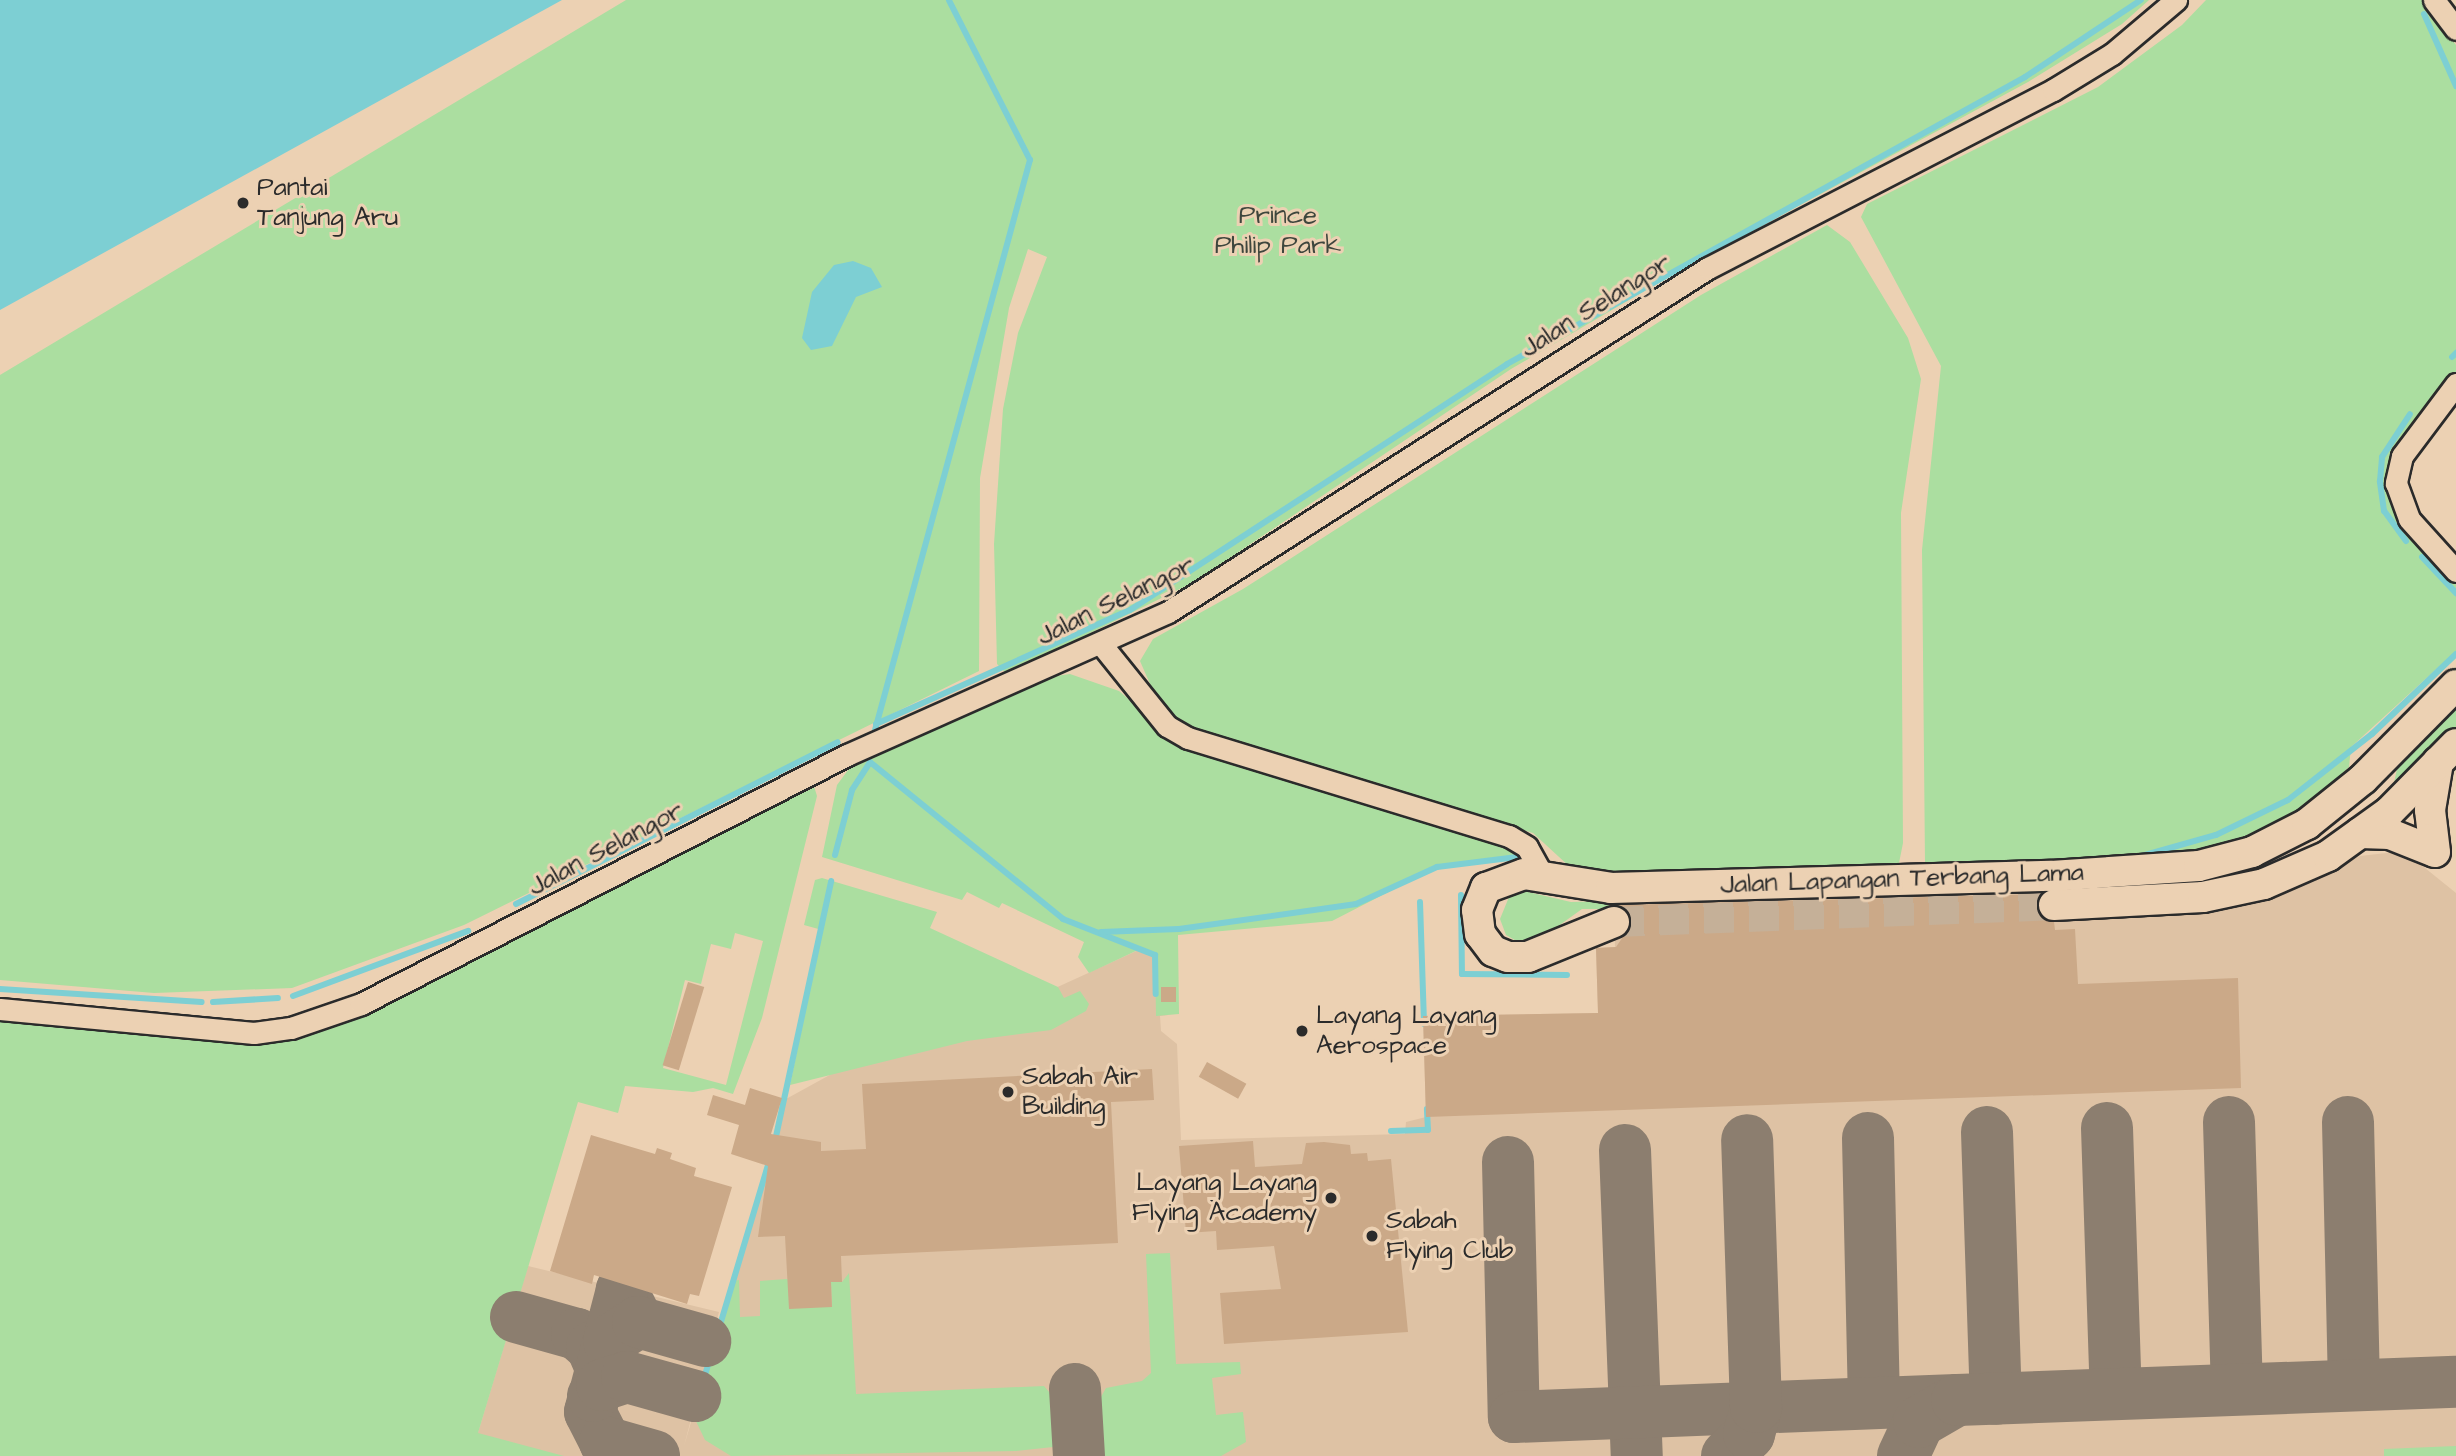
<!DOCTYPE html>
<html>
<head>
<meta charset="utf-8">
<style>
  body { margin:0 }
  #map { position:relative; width:2456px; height:1456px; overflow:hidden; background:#ecd1b3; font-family:"Architects Daughter",sans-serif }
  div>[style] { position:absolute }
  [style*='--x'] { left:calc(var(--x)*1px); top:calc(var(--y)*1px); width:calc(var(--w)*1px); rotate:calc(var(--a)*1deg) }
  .built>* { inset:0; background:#dec2a4 }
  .green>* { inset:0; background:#abdea0 }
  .water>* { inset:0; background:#7dcfd3 }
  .stream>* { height:6px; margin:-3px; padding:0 3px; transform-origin:3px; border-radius:3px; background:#7dcfd3 }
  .taxiway>* { height:52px; margin:-26px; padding:0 26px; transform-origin:26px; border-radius:26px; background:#8c7e6f }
  .building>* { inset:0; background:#cba988; transform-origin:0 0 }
  .secondary-tunnel>* { height:30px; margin-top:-15px; transform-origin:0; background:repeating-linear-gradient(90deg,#c5b098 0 30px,transparent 0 45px) }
  .roads { filter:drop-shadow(2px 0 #2b2b2b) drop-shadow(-2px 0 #2b2b2b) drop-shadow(0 2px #2b2b2b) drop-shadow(0 -2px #2b2b2b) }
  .minor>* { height:21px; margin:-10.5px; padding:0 10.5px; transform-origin:10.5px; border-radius:10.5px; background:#ecd1b3 }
  .secondary>* { height:30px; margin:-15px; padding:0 15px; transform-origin:15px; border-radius:15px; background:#ecd1b3 }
  .dots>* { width:19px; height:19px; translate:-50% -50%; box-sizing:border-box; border:4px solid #ecd1b3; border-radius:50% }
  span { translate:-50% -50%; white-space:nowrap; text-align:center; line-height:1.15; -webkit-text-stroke:6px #ecd1b3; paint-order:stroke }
  .poi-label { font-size:26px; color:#2b2b2b }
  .left { translate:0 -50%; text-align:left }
  .right { translate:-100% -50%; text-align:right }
  .park-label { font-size:26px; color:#3e463d }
  .street-label { font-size:26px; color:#2b2b2b }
</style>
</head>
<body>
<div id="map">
  <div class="built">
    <div style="clip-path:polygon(2404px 851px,2456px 893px,2456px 1456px,471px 1456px,528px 1266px,719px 1312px,684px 1446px,786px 1099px,837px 1071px,968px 1028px,1167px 937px,1168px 1015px,1160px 1016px,1161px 1031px,1177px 1044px,1181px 1140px,1405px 1134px,1406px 1122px,1426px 1117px,1423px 1016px,1598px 1013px,1596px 948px,1615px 947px,1613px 893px,2053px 880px,2087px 915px,2216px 910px,2268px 900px,2360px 856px)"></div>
  </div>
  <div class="green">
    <div style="clip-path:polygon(626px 0,2149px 0,2122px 24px,2028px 82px,1687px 266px,1511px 369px,1194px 582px,1007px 674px,997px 664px,994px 544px,1003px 409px,1018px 333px,1047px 257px,1028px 249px,1009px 308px,980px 478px,979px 671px,464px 925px,292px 988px,154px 993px,0 980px,0 375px)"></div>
    <div style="clip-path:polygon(2206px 0,2423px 0,2456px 45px,2456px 373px,2396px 456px,2420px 543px,2456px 584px,2456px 651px,2351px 747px,2349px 767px,2323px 792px,2298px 812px,2232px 842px,2200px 851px,2128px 857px,1930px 864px,1925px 862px,1922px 550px,1941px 366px,1861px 217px,1867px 204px,2098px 87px,2182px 25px)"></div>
    <div style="clip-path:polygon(1827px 225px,1850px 242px,1908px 338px,1921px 379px,1901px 513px,1903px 843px,1898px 868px,1638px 877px,1571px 868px,1533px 833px,1199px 733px,1173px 719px,1157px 700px,1140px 661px,1153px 639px,1243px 589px,1701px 295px)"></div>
    <div style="clip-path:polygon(1070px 674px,1119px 691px,1188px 750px,1499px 841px,1517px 850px,1517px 857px,1437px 867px,1332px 921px,1178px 935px,1179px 1014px,1156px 1016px,1155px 955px,1140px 949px,1089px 973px,1078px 957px,1084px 942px,1002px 903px,999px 908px,967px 892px,962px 900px,822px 857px,837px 785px,854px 762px,1035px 679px)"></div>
    <div style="clip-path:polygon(2456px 708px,2456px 727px,2392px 792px,2397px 769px)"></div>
    <div style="clip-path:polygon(evenodd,813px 783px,817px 796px,762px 1018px,733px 1094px,713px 1088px,693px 1092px,625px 1086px,618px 1113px,578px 1102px,478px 1433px,564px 1456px,0 1456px,0 1021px,219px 1041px,274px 1041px,312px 1033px,365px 1013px,813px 783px,735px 933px,763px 941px,726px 1085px,663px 1068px,685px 980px,701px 984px,711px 944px,731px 949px,735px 933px)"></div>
    <div style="clip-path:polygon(822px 878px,937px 912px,930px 928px,1058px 987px,1064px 998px,1080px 991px,1089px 1004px,1086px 1011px,1051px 1030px,967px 1041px,790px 1085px,822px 930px,804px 925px,815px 880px)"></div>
    <div style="clip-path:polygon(1524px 891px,1571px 902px,1609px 901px,1609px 909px,1582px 909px,1536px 942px,1520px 943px,1506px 935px,1500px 919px,1509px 897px)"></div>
    <div style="clip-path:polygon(1170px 1253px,1176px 1364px,1240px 1362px,1241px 1374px,1212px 1378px,1216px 1415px,1243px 1412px,1246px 1442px,1221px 1456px,1099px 1456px,1097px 1404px,1106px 1388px,1142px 1381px,1151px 1373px,1146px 1254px)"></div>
    <div style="clip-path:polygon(849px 1273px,856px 1394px,1044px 1386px,1061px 1406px,1063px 1440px,1053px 1447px,1016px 1451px,731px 1456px,705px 1440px,693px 1415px,733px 1281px,739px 1280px,740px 1317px,760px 1316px,760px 1281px,787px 1279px,832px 1307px,831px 1282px,842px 1282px)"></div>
    <div style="clip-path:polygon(2456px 1446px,2456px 1456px,2384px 1456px,2384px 1449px)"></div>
  </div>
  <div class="water">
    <div style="clip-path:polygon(0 0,562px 0,0 310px)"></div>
    <div style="clip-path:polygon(853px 261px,871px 268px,882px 287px,856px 297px,832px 346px,811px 350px,802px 338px,812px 292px,834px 265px)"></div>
  </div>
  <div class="stream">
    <div style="--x:2424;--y:14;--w:79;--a:66"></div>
    <div style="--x:2452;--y:357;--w:6;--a:-45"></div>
    <div style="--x:2406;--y:541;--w:37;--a:-126"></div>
    <div style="--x:2384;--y:511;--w:30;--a:-98"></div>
    <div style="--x:2380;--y:481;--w:24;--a:-85"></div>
    <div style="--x:2382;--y:457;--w:51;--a:-56.9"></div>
    <div style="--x:2422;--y:557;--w:50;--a:46.6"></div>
    <div style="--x:876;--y:724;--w:278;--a:-24.2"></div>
    <div style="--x:1130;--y:610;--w:450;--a:-33.1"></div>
    <div style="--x:1507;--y:364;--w:592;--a:-28.99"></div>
    <div style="--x:2025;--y:77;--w:139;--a:-33.6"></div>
    <div style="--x:875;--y:730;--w:591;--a:-74.79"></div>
    <div style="--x:1030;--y:160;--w:179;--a:-116.9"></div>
    <div style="--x:835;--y:855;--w:67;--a:-75.3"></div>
    <div style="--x:852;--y:790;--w:33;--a:-57"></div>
    <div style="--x:870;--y:762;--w:249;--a:39.1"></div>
    <div style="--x:1063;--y:919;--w:99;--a:21.4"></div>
    <div style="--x:1155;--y:955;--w:39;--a:89"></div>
    <div style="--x:2138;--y:857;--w:81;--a:-15.8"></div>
    <div style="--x:2216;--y:835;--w:80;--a:-25.9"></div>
    <div style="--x:2288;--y:800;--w:107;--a:-38.2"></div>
    <div style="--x:2372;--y:734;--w:116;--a:-43.6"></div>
    <div style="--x:1461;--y:895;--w:79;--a:89.3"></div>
    <div style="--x:1462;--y:974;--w:105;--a:0.5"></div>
    <div style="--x:1420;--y:902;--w:122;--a:88.1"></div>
    <div style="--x:516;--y:904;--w:360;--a:-26.7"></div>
    <div style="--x:1101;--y:932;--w:78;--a:-2.2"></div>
    <div style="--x:1179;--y:929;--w:179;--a:-8"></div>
    <div style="--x:1356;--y:904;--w:89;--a:-24.6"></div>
    <div style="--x:1437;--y:867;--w:81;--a:-7.1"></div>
    <div style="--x:0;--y:989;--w:202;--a:3.7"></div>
    <div style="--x:293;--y:996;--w:187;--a:-20.4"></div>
    <div style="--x:213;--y:1002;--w:65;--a:-3.5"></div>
    <div style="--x:1391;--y:1131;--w:37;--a:-2"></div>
    <div style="--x:1428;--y:1130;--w:21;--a:-93"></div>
    <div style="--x:775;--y:1141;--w:266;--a:-77.8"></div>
    <div style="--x:693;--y:1415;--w:268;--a:-73.3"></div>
  </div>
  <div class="taxiway">
    <div style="--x:2229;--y:1122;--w:267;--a:88.3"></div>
    <div style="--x:2348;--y:1122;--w:263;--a:88.7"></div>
    <div style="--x:2107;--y:1128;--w:266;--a:88.1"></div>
    <div style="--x:1987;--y:1132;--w:267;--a:88.1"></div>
    <div style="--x:1868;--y:1138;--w:265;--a:88.7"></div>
    <div style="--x:1625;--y:1150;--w:306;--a:87.8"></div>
    <div style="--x:1508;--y:1162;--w:255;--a:88.7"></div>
    <div style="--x:1514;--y:1417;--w:443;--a:-2.2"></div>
    <div style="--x:516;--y:1317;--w:63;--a:15.6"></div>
    <div style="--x:577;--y:1334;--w:20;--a:41"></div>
    <div style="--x:592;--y:1347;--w:23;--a:67"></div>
    <div style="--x:638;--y:1322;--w:36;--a:-117"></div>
    <div style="--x:622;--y:1290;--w:126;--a:104.7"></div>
    <div style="--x:590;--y:1412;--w:34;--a:63"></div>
    <div style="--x:605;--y:1442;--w:51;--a:15.9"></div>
    <div style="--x:609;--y:1341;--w:35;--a:-33"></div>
    <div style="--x:638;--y:1322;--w:70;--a:15.8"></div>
    <div style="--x:1075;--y:1389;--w:67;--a:86.6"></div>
    <div style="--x:593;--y:1396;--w:14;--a:-51"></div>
    <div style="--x:602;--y:1385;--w:26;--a:-18"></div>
    <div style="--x:627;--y:1377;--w:71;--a:15.6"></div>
    <div style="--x:1727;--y:1456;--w:31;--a:-45"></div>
    <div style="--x:1749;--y:1434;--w:28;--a:-75"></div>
    <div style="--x:1756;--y:1407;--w:267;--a:-91.9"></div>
    <div style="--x:1903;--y:1456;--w:38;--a:-65"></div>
    <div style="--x:1919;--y:1422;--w:44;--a:-30.1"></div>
    <div style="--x:1957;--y:1400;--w:499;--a:-2.1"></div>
  </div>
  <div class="building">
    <div style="clip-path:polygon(2041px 894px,2040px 915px,2054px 922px,2055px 930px,2075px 929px,2078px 984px,2238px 978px,2241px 1088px,1426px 1117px,1423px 1016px,1598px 1013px,1596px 948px,1616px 947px,1631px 925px,1630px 915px,1618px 905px)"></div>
    <div style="left:688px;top:982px;width:17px;height:87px;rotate:17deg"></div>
    <div style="left:1161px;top:987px;width:15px;height:15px"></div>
    <div style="left:1207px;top:1062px;width:45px;height:17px;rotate:29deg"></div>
    <div style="clip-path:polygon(1152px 1069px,1154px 1100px,1111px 1102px,1118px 1243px,841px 1256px,842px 1282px,831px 1282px,832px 1307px,789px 1309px,785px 1236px,758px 1237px,768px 1166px,731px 1154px,739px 1125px,707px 1115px,713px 1095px,745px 1105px,750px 1088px,782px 1098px,771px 1134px,821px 1142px,821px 1151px,866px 1149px,862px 1084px)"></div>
    <div style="clip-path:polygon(591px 1135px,655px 1154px,657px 1148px,672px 1153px,670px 1159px,696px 1168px,694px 1176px,732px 1187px,699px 1296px,690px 1294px,687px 1304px,594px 1275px,592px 1284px,550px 1271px)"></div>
    <div style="clip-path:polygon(1253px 1141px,1255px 1167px,1302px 1164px,1306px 1143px,1324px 1142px,1350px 1145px,1351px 1154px,1367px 1153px,1368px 1161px,1391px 1159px,1408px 1332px,1224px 1344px,1220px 1293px,1281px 1289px,1274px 1246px,1217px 1250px,1216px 1231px,1186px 1233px,1179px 1146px)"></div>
  </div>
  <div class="secondary-tunnel">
    <div style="--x:1614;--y:922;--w:440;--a:-2.2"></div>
  </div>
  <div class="roads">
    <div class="minor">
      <div style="--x:2434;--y:0;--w:36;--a:53"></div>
      <div style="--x:2456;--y:384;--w:90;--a:126.9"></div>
      <div style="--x:2402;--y:456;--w:28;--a:103"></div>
      <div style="--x:2396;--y:483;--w:38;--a:70"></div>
      <div style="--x:2409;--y:519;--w:70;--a:47.9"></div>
      <div style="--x:1101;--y:644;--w:105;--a:51.2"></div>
      <div style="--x:1167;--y:726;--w:24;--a:30"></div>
      <div style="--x:1188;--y:738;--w:336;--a:17"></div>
      <div style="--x:1509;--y:836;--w:21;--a:31"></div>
      <div style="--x:1527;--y:847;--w:33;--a:61"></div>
      <div style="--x:0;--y:1009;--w:255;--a:5.4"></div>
      <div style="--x:254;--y:1033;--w:37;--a:-8"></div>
      <div style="--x:291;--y:1028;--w:74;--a:-18.9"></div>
      <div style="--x:361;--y:1004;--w:546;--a:-27.13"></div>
      <div style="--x:847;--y:755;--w:351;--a:-24"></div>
      <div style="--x:1168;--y:612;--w:640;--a:-32.5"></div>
      <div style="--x:1708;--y:268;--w:388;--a:-27.3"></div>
      <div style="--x:2053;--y:90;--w:69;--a:-31.4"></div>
      <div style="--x:2112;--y:54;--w:84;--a:-40.2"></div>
    </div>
    <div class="secondary">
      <div style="--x:2360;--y:833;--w:30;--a:2"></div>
      <div style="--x:2390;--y:834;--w:48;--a:21.8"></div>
      <div style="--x:2435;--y:852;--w:42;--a:-96.8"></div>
      <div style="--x:2430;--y:810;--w:49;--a:-80.5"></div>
      <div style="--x:2054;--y:905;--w:149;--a:-3.1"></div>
      <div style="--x:2203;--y:897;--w:62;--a:-12"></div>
      <div style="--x:2264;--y:884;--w:70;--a:-23.6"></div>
      <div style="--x:2328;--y:856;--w:75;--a:-35.8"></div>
      <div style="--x:2389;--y:812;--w:95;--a:-45.4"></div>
      <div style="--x:1614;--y:922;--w:93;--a:157.9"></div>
      <div style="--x:1528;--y:957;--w:20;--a:180"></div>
      <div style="--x:1508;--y:957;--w:16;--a:-158"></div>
      <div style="--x:1493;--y:951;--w:21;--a:-127"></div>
      <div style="--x:1480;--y:934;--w:24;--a:-97"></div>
      <div style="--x:1477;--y:910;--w:24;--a:-68"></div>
      <div style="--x:1486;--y:888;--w:40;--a:-20.2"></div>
      <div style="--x:1524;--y:874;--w:88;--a:9.1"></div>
      <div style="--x:1611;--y:888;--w:440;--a:-1.6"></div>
      <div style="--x:2051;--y:876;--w:148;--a:-3.9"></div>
      <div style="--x:2199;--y:866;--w:55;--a:-14.8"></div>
      <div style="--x:2252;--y:852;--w:62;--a:-27"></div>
      <div style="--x:2307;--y:824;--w:72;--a:-38.8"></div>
      <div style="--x:2363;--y:779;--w:132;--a:-45.3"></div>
    </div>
  </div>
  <div class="dots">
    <div style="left:243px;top:203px;background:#2b2b2b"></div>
    <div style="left:1302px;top:1031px;background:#2b2b2b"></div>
    <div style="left:1008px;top:1092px;background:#2b2b2b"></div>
    <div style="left:1331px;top:1198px;background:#2b2b2b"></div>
    <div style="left:1372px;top:1236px;background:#2b2b2b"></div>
  </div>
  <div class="poi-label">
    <span class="left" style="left:257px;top:203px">Pantai<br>Tanjung Aru</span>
    <span class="left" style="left:1316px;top:1031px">Layang Layang<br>Aerospace</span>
    <span class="left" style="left:1022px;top:1092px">Sabah Air<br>Building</span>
    <span class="right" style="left:1317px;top:1198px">Layang Layang<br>Flying Academy</span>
    <span class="left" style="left:1386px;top:1236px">Sabah<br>Flying Club</span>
  </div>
  <div class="park-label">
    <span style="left:1278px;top:231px">Prince<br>Philip Park</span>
  </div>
  <div class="street-label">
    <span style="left:1596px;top:306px;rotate:-32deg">Jalan Selangor</span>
    <span style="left:1116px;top:601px;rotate:-26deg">Jalan Selangor</span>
    <span style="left:606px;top:849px;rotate:-28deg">Jalan Selangor</span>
    <span style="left:1902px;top:879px;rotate:-2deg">Jalan Lapangan Terbang Lama</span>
  </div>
</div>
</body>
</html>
